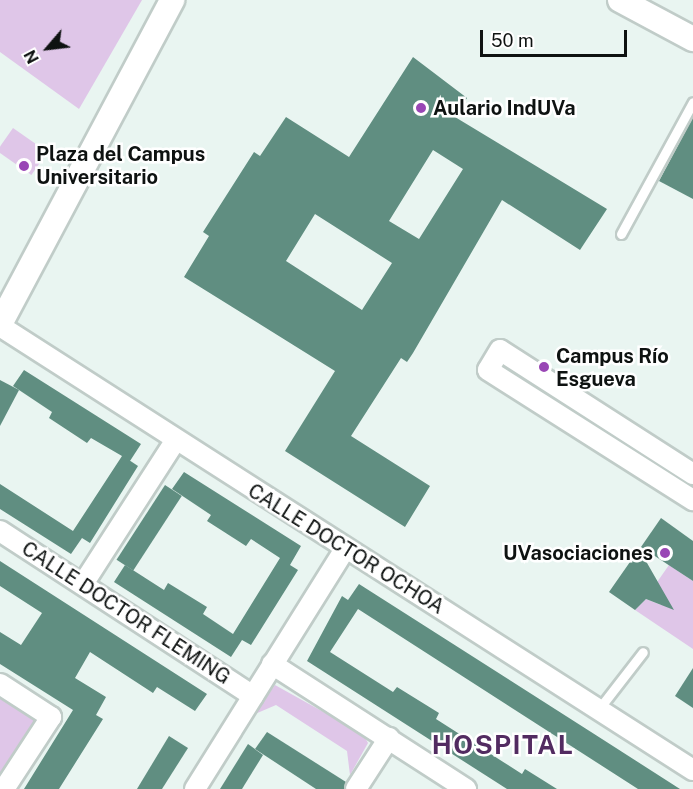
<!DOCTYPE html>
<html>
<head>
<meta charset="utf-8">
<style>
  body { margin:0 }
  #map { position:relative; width:693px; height:789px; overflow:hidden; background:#e9f5f1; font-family:"Public Sans",sans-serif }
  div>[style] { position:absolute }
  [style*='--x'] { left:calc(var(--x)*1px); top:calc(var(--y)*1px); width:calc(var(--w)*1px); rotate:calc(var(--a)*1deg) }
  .green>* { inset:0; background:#dfc6e8; transform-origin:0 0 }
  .building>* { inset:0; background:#608e81; transform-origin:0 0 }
  .roads { filter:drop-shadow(2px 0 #c0ccc8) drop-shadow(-2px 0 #c0ccc8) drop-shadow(0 2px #c0ccc8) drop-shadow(0 -2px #c0ccc8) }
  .service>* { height:9px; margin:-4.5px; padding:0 4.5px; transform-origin:4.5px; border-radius:4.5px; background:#fff }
  .minor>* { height:20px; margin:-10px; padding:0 10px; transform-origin:10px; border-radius:10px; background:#fff }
  .tertiary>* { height:24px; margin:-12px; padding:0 12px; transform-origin:12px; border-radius:12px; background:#fff }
  .dots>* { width:16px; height:16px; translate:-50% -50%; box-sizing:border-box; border:3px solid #fff; border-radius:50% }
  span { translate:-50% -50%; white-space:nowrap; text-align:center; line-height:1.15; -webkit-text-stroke:5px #fff; paint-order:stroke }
  .poi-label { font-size:20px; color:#0e1211; font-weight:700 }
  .left { translate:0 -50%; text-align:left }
  .right { translate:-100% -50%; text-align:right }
  .street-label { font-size:20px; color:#0e1211 }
  .district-label { font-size:26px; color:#522b61; font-weight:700; letter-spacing:1.5px }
  .north { position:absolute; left:18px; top:18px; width:60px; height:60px; -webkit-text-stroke:4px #fff; paint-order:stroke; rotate:242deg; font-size:16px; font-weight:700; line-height:24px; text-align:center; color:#0e1211 }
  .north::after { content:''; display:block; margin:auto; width:21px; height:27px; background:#0e1211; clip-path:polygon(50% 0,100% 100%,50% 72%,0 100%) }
  .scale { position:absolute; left:480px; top:30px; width:147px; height:27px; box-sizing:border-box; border:3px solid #0e1211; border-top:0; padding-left:8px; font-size:18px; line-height:21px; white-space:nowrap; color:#0e1211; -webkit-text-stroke:4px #fff; paint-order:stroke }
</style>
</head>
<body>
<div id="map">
  <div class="green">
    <div style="clip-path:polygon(0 0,142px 0,79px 109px,0 52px)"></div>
    <div style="left:13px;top:128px;width:42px;height:28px;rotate:35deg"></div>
    <div style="clip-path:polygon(669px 565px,693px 581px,693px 649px,635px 610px,646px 599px,661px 605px,667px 599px,655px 585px)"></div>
    <div style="clip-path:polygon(275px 685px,363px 734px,368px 743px,350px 775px,347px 751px,276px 705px,255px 714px)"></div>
    <div style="clip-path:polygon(0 695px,40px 721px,0 781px)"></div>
  </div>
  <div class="building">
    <div style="clip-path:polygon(evenodd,413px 57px,467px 98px,455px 117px,607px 209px,580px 250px,502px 200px,413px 353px,407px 362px,401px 358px,351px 436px,430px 486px,405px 527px,285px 451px,335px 371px,184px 277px,209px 236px,203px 232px,254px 152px,260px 156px,286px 117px,349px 157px,413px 57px,433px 150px,463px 169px,419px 239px,389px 221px,433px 150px,413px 57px,315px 214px,392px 263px,362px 310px,286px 261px,315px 214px)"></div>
    <div style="clip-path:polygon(693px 117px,693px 199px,659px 181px)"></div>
    <div style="clip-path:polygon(24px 370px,141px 444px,130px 461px,126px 458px,138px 466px,90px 543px,82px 538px,71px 554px,0 509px,0 484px,73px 531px,122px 456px,91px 438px,87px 443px,49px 418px,52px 412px,13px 386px)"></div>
    <div style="clip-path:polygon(0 380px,19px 390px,0 426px)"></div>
    <div style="clip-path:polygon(184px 472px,301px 546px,290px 565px,298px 570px,251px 645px,242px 640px,231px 657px,114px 582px,125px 565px,164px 590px,168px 583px,207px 607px,203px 614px,233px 634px,280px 558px,251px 539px,246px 546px,207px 521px,211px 515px,172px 489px)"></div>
    <div style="left:165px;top:485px;width:20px;height:89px;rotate:33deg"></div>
    <div style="clip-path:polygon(661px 518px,693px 541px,693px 581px,641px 547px)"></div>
    <div style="clip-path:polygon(639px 549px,674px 610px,646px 599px,635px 610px,609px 592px)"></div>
    <div style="clip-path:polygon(0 561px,207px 694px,195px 711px,157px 687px,153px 693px,90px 652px,75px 678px,106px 697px,96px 715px,103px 719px,59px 789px,24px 789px,73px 710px,0 664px,0 632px,21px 645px,42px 613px,0 586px)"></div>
    <div style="clip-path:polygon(359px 584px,602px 739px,680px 789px,638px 789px,358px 609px,330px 652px,393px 692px,397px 687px,439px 713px,436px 719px,522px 774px,525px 769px,557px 789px,507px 789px,446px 750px,307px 661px,342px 596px,348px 600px)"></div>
    <div style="clip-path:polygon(693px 668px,693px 708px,675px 696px)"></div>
    <div style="clip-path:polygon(267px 732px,346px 782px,344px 789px,316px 789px,255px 749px)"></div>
    <div style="clip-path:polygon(169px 736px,188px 748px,162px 789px,137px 789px)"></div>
    <div style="clip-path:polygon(248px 744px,263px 755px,242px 789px,220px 789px)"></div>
  </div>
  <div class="roads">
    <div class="service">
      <div style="--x:621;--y:234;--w:150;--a:-61.4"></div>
      <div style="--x:598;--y:710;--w:73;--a:-52.2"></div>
    </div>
    <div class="minor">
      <div style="--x:0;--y:326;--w:823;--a:32.65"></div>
      <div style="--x:693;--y:474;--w:229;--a:-147.3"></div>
      <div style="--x:500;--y:350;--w:23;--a:121"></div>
      <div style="--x:488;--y:370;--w:243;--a:32.4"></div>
      <div style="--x:0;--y:531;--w:302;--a:33.1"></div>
      <div style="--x:83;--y:584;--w:170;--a:-57.2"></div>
      <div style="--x:272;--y:664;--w:231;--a:32.8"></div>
      <div style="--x:0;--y:684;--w:61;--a:32.9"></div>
      <div style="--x:51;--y:717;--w:86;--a:123.1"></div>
      <div style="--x:195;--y:789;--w:283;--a:-58"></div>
      <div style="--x:356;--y:789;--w:61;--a:-57.1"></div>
    </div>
    <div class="tertiary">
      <div style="--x:620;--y:0;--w:83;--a:28.1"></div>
      <div style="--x:0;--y:324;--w:367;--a:-62"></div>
    </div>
  </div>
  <div class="dots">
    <div style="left:421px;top:108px;background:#9946b5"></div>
    <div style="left:24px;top:166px;background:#9946b5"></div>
    <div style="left:544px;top:367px;background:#9946b5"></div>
    <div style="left:665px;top:553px;background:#9946b5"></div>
  </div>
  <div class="poi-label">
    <span class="left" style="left:433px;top:108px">Aulario IndUVa</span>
    <span class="left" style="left:36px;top:166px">Plaza del Campus<br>Universitario</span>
    <span class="left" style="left:556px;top:368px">Campus Río<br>Esgueva</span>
    <span class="right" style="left:653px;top:553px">UVasociaciones</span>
  </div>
  <div class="street-label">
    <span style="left:346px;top:549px;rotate:32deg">CALLE DOCTOR OCHOA</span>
    <span style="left:126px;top:613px;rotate:33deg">CALLE DOCTOR FLEMING</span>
  </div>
  <div class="district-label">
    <span style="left:503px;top:745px">HOSPITAL</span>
  </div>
  <div class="north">N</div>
  <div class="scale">50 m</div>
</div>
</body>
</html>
